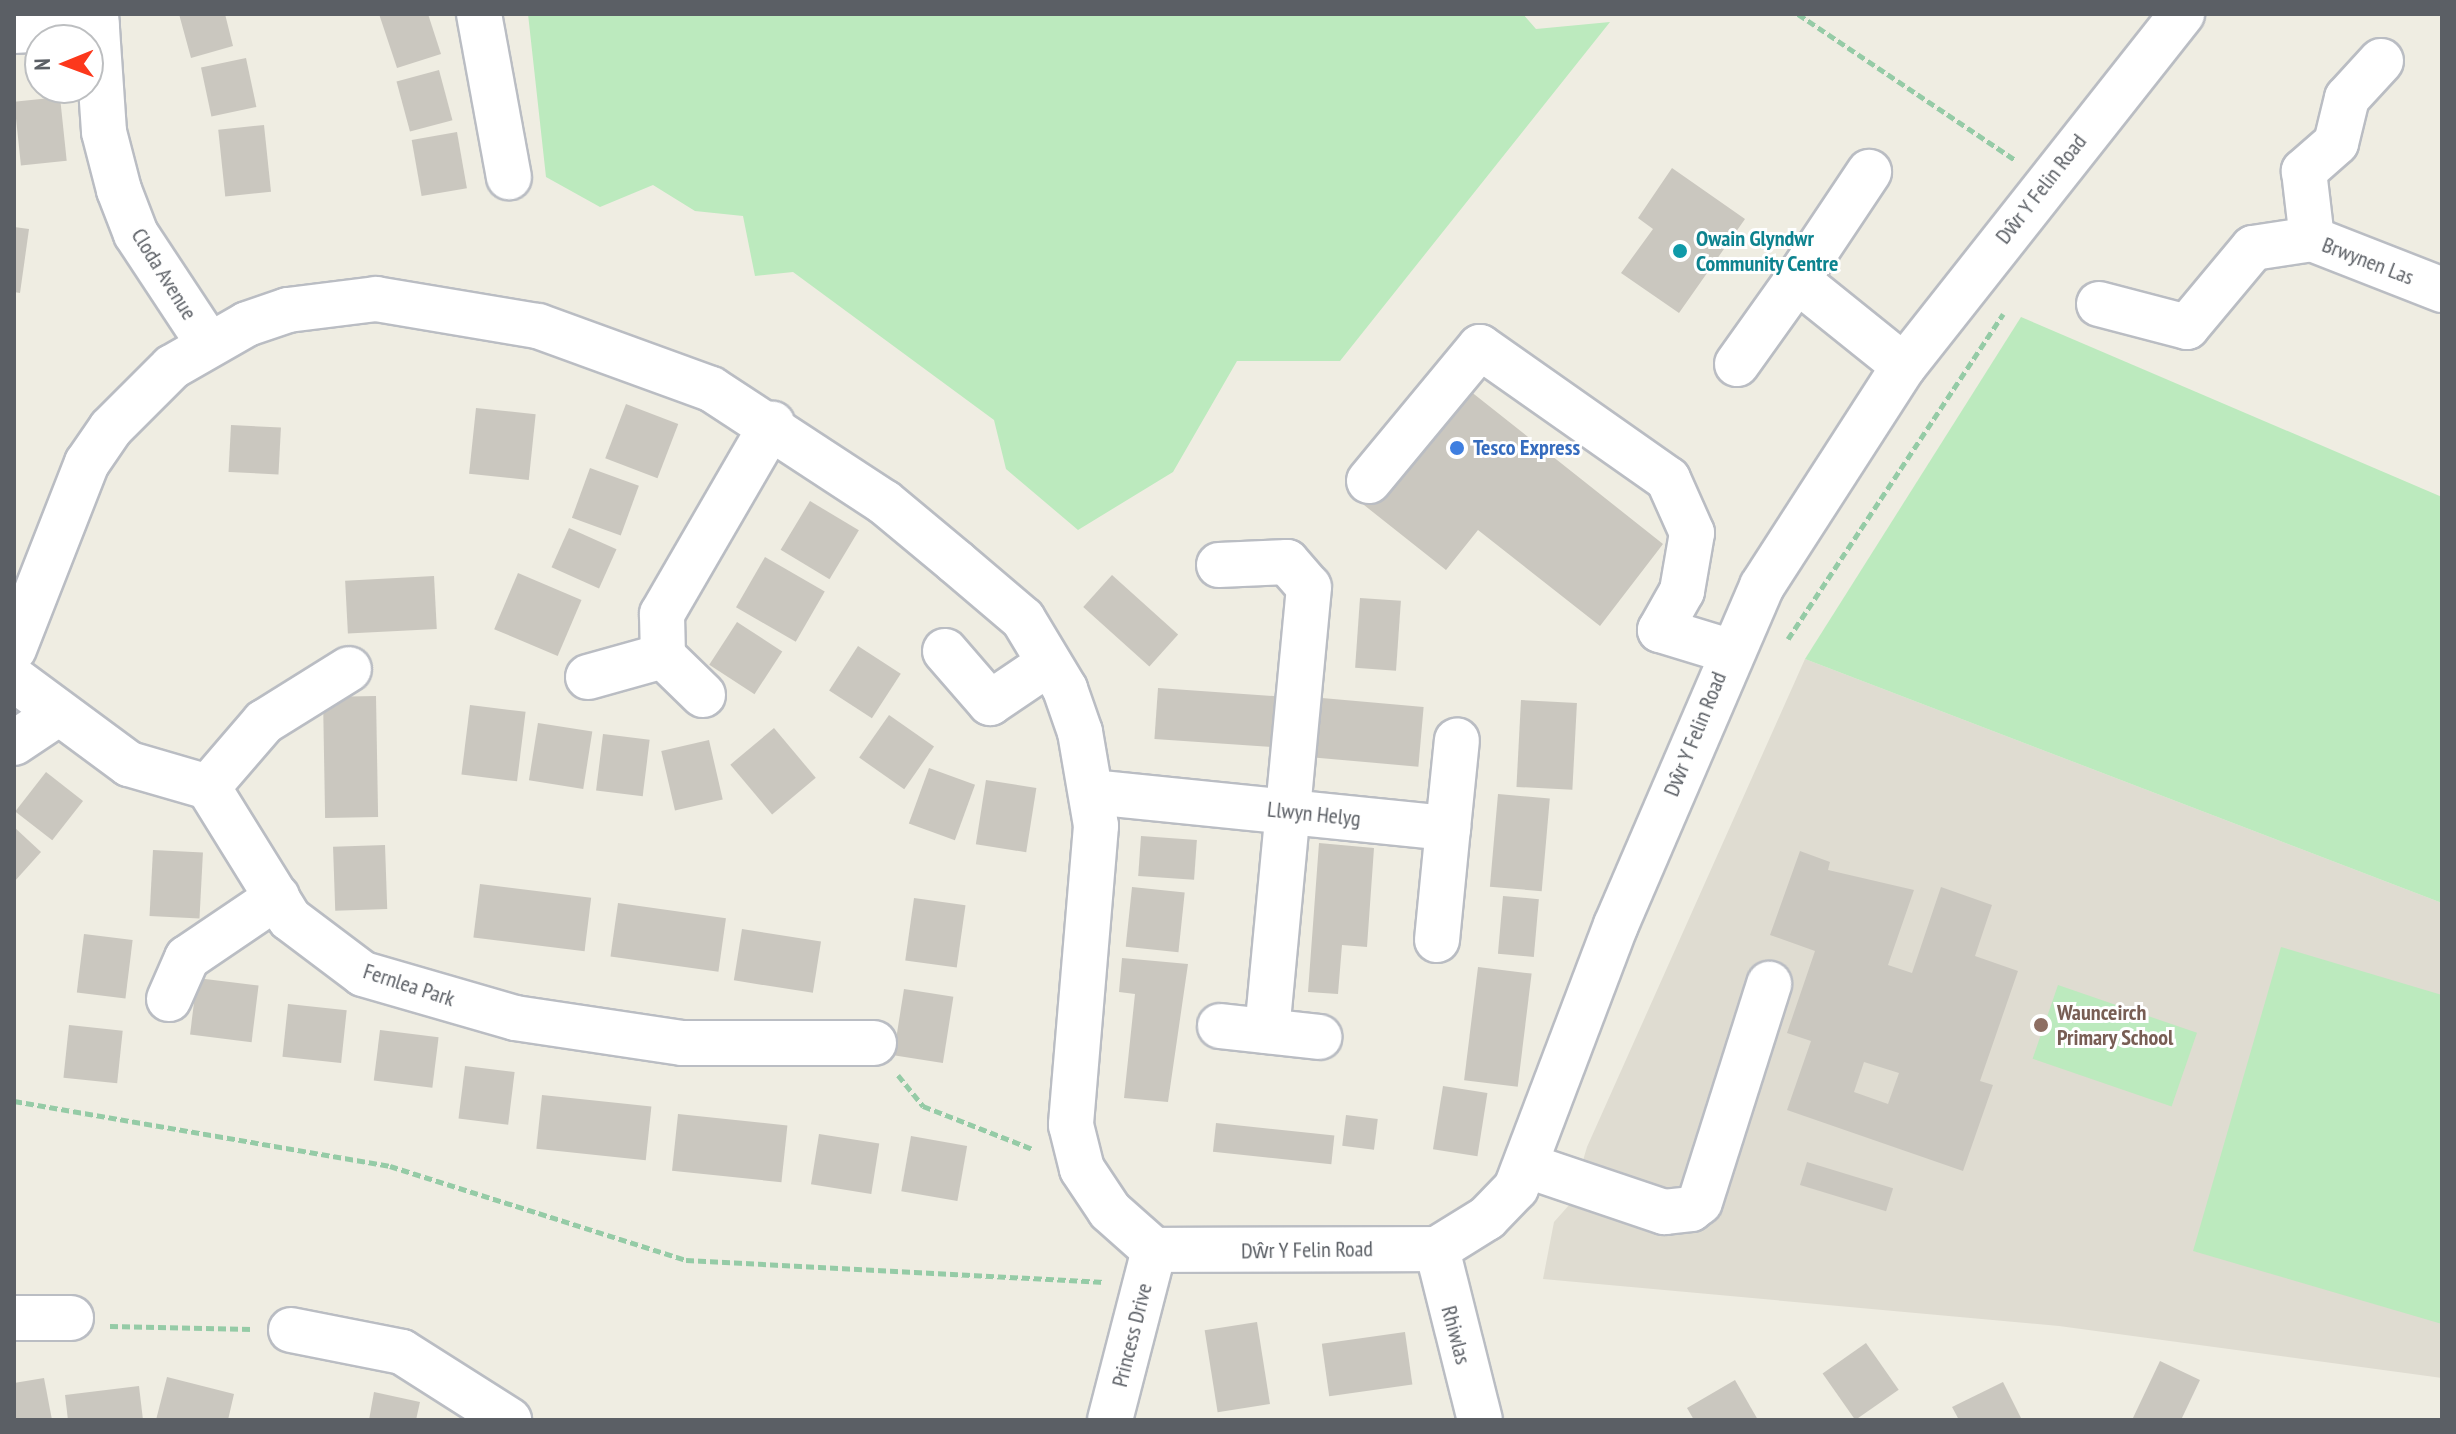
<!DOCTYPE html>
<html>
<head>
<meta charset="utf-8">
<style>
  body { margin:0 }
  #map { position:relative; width:2456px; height:1434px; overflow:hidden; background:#efede2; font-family:"PT Sans Narrow",sans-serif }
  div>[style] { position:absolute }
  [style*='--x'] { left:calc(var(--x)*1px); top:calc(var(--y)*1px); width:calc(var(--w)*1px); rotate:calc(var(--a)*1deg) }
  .education>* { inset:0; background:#dfdcd1 }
  .green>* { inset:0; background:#bceabe; transform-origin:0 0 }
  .building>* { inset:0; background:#cac7bf; transform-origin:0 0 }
  .path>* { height:5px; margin-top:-2.5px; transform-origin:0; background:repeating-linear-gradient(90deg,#95cba6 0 8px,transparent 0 12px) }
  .roads { filter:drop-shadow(2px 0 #babdc3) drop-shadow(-2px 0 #babdc3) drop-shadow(0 2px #babdc3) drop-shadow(0 -2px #babdc3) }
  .minor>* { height:44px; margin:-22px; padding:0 22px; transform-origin:22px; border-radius:22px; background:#fff }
  .dots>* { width:22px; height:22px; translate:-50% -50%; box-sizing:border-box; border:4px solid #fff; border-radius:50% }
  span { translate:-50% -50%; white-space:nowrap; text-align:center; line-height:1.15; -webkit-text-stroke:6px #fff; paint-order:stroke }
  .street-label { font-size:22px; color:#5b5f65 }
  .culture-label { font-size:22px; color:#0d838f; font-weight:700 }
  .left { translate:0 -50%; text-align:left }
  .shop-label { font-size:22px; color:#366cbe; font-weight:700 }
  .education-label { font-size:22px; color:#785e54; font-weight:700 }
  .frame { position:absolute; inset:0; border:16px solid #5b5f65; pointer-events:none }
  .north { position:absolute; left:24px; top:24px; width:80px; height:80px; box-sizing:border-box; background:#fff; border:2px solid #bdbfc1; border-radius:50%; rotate:269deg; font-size:22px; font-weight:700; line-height:32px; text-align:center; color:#5b5f65 }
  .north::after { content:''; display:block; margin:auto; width:28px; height:36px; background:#fc381c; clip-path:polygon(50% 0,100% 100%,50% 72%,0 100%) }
</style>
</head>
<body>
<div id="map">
  <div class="education">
    <div style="clip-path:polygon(1805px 659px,2442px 903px,2442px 1378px,2059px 1326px,1543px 1279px,1554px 1222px,1570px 1204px,1587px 1147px)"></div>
  </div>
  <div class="green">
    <div style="clip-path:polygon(528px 14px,1523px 14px,1536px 29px,1610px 22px,1340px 361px,1237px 361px,1173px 472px,1078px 530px,1006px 469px,994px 420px,793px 272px,755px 276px,743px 216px,695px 211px,653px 185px,600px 207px,546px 177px)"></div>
    <div style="clip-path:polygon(2021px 317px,2442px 497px,2442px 903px,1805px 659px)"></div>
    <div style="clip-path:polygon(2281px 947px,2442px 995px,2442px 1324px,2193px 1251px)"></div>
    <div style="left:2058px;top:985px;width:147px;height:78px;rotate:19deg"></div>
  </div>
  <div class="building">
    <div style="clip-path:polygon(179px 14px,225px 14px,233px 46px,191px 58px)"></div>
    <div style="clip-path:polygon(379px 14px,428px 14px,441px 54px,397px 68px)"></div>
    <div style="left:246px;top:58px;width:50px;height:46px;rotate:78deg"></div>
    <div style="left:439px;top:70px;width:52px;height:44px;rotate:75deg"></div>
    <div style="left:60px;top:97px;width:64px;height:46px;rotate:84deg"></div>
    <div style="left:264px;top:125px;width:67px;height:46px;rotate:84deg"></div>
    <div style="left:457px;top:132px;width:57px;height:46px;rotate:80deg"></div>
    <div style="clip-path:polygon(1672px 168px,1745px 219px,1679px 313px,1621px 273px,1653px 229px,1638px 218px)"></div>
    <div style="clip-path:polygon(14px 227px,29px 229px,20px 293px,14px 292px)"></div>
    <div style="clip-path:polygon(1460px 383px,1663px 544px,1600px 626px,1478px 530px,1446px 570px,1364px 505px)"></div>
    <div style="left:626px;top:404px;width:56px;height:58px;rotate:21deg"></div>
    <div style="left:476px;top:408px;width:60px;height:66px;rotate:6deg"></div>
    <div style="left:231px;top:425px;width:50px;height:47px;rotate:3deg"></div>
    <div style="left:590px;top:468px;width:52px;height:53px;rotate:20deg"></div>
    <div style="left:810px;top:501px;width:57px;height:57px;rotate:31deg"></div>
    <div style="left:569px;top:528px;width:52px;height:43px;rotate:24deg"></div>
    <div style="left:765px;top:557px;width:69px;height:58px;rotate:30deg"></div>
    <div style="left:518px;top:573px;width:69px;height:61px;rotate:23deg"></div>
    <div style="left:1112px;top:575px;width:89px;height:43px;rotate:42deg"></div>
    <div style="left:434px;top:576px;width:53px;height:89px;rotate:87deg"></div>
    <div style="left:1360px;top:598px;width:41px;height:70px;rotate:4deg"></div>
    <div style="left:737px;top:622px;width:54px;height:51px;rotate:33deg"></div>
    <div style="left:858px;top:646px;width:51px;height:53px;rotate:33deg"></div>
    <div style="left:1158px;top:688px;width:127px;height:51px;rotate:4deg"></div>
    <div style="left:376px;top:696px;width:121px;height:53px;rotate:89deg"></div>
    <div style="left:1322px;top:698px;width:102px;height:60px;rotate:5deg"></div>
    <div style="left:1521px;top:700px;width:56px;height:87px;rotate:3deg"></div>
    <div style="left:470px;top:705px;width:56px;height:70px;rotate:7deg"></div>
    <div style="left:889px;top:715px;width:55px;height:52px;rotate:35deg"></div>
    <div style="left:538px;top:723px;width:55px;height:58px;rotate:9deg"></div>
    <div style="left:774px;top:728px;width:65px;height:57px;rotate:50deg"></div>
    <div style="left:603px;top:734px;width:47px;height:57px;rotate:7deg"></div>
    <div style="left:709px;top:740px;width:61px;height:49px;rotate:77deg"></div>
    <div style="left:929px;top:768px;width:49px;height:59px;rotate:20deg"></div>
    <div style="left:46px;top:772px;width:47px;height:50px;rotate:38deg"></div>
    <div style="left:986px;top:780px;width:51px;height:65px;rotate:9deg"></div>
    <div style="left:1498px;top:794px;width:52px;height:93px;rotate:5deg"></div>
    <div style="clip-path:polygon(14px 827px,41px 852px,14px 882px)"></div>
    <div style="left:1141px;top:836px;width:56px;height:40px;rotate:4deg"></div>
    <div style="clip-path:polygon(1319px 843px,1374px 848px,1367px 947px,1342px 945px,1338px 994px,1308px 992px)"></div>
    <div style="left:385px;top:845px;width:64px;height:52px;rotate:88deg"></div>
    <div style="left:153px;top:850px;width:50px;height:66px;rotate:3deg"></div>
    <div style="clip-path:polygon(evenodd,1800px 851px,1830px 862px,1828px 870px,1914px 890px,1888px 965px,1912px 973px,1941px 887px,1992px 905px,1975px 956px,2018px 971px,1980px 1081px,1993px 1085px,1963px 1171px,1787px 1110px,1811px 1041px,1787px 1033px,1815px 951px,1770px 935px,1800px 851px,1864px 1062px,1899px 1073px,1888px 1104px,1854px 1092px,1864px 1062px)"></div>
    <div style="left:480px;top:884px;width:112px;height:54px;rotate:7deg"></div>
    <div style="left:1132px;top:887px;width:53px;height:60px;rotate:6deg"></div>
    <div style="left:1503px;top:896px;width:36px;height:58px;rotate:5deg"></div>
    <div style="left:914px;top:898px;width:52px;height:63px;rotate:8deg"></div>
    <div style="left:618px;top:903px;width:109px;height:54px;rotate:8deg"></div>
    <div style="left:742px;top:929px;width:80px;height:52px;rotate:9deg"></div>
    <div style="left:84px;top:934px;width:49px;height:59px;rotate:7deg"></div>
    <div style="clip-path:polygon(1122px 958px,1188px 964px,1168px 1102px,1124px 1098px,1135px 994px,1119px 992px)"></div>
    <div style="left:1478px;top:967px;width:54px;height:114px;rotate:7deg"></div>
    <div style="left:197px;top:978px;width:62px;height:57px;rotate:7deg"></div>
    <div style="left:904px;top:989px;width:50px;height:67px;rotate:9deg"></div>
    <div style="left:288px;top:1004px;width:59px;height:53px;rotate:6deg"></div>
    <div style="left:69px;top:1025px;width:54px;height:53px;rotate:6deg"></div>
    <div style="left:380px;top:1030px;width:59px;height:51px;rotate:7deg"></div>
    <div style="left:465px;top:1066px;width:50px;height:53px;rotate:7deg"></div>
    <div style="left:1443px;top:1086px;width:45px;height:64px;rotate:9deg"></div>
    <div style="left:542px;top:1095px;width:110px;height:54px;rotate:6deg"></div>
    <div style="left:678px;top:1114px;width:110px;height:57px;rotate:6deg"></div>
    <div style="left:1346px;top:1115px;width:32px;height:31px;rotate:7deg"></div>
    <div style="left:1216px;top:1123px;width:119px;height:29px;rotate:6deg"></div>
    <div style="left:819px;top:1134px;width:61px;height:51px;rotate:9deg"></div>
    <div style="left:911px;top:1136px;width:57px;height:56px;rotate:10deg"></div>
    <div style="left:1807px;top:1162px;width:90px;height:24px;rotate:17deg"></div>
    <div style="left:1257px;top:1322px;width:83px;height:53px;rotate:81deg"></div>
    <div style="left:1405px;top:1332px;width:53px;height:84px;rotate:82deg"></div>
    <div style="left:1866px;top:1343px;width:57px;height:53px;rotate:55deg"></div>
    <div style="clip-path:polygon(2160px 1361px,2200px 1380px,2181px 1420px,2132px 1420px)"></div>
    <div style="clip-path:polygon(167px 1377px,234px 1394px,228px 1420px,156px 1420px)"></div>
    <div style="clip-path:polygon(44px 1378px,52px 1420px,14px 1420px,14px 1383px)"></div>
    <div style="clip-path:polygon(1735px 1380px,1758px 1420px,1694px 1420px,1687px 1408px)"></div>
    <div style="clip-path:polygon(2003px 1382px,2022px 1420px,1959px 1420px,1952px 1407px)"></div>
    <div style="clip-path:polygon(139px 1386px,143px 1420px,68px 1420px,65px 1395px)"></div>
    <div style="clip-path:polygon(374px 1392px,420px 1402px,416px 1420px,369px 1420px)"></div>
  </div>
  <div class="path">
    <div style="--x:1798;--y:14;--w:262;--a:33.9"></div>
    <div style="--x:1788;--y:639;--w:390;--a:-56.5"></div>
    <div style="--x:898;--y:1075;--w:40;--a:51"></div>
    <div style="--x:923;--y:1106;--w:118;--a:21.4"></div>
    <div style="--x:14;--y:1101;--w:382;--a:9.8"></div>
    <div style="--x:390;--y:1166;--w:311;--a:17.6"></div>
    <div style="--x:686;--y:1260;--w:419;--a:3"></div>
    <div style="--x:110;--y:1326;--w:142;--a:1.2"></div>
  </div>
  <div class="roads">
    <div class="minor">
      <div style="--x:96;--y:14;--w:118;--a:86.1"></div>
      <div style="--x:104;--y:132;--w:60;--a:75.5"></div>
      <div style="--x:119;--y:190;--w:47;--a:68.9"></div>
      <div style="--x:136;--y:234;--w:131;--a:56.6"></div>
      <div style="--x:479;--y:14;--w:166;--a:79.6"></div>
      <div style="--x:14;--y:31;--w:83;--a:-3.4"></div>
      <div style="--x:2381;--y:61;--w:50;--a:132.6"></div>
      <div style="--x:2347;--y:98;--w:46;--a:103.7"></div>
      <div style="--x:2336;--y:143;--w:43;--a:138.8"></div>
      <div style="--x:2304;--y:171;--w:68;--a:83.3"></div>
      <div style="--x:2312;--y:239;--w:140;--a:21.4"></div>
      <div style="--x:1797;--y:280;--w:130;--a:-56.3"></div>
      <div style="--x:2099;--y:304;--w:91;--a:14.6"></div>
      <div style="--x:2187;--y:327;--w:103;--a:-50.1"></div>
      <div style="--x:2253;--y:248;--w:60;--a:-8.7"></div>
      <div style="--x:1737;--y:364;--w:103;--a:-54.5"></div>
      <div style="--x:1797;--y:280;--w:137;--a:38.8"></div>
      <div style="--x:1369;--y:481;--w:174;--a:-50.4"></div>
      <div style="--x:1480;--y:347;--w:230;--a:35.1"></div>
      <div style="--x:1668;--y:479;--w:59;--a:66"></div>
      <div style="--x:1692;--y:533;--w:59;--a:99.8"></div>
      <div style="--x:1682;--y:591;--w:45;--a:119.4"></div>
      <div style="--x:1660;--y:630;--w:72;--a:16.9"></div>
      <div style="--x:1219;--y:565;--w:68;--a:-2.5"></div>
      <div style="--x:1287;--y:562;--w:33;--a:49"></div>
      <div style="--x:1309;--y:587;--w:446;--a:95.4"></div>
      <div style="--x:14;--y:649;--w:200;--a:-68.6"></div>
      <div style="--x:87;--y:463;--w:42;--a:-55.6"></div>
      <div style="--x:111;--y:428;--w:86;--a:-45"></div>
      <div style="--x:172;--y:367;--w:86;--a:-29.8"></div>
      <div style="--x:247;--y:324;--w:43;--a:-18.9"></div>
      <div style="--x:288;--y:310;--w:89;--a:-7.1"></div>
      <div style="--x:376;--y:299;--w:164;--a:9.5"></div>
      <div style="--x:538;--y:326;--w:184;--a:20"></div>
      <div style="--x:711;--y:389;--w:207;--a:33.2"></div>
      <div style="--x:884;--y:502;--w:94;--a:39.8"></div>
      <div style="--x:956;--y:562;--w:88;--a:40.4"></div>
      <div style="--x:1023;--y:619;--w:82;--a:59"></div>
      <div style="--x:1065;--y:689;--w:46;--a:70.8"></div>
      <div style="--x:1080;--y:732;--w:95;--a:80.3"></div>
      <div style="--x:1096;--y:826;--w:300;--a:94.8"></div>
      <div style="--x:1071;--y:1125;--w:45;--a:76"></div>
      <div style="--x:1082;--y:1169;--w:50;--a:56.3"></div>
      <div style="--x:1110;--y:1211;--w:59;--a:41.6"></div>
      <div style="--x:945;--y:651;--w:69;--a:49.1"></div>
      <div style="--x:990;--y:703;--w:71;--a:-34.1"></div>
      <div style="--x:588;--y:677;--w:78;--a:-15.6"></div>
      <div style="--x:14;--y:679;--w:143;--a:36.5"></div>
      <div style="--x:129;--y:764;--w:82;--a:16.2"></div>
      <div style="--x:208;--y:787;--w:155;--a:58.2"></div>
      <div style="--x:290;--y:919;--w:91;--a:37"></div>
      <div style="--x:363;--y:974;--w:158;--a:16.1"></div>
      <div style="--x:515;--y:1018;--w:169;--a:8.5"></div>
      <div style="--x:682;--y:1043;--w:192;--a:0"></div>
      <div style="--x:703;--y:695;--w:56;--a:-135.7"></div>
      <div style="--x:663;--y:656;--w:42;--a:-91.4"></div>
      <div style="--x:662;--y:614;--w:220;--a:-59.9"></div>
      <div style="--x:14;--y:743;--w:50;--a:-33.7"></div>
      <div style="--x:208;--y:787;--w:86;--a:-49.3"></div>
      <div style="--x:264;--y:722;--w:100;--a:-31.9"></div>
      <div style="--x:1093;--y:792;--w:357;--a:5.8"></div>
      <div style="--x:1448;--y:828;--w:88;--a:-84.2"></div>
      <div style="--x:1437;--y:940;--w:113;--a:-84.4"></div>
      <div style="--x:169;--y:999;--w:45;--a:-66.3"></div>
      <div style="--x:187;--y:958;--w:109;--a:-34.1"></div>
      <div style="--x:1220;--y:1026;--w:100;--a:6.3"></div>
      <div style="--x:1528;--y:1166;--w:144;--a:18.7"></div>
      <div style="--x:1664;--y:1212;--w:27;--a:-6"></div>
      <div style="--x:1691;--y:1209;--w:11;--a:-38"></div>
      <div style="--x:1700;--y:1202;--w:229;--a:-72.4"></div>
      <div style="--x:1437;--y:1249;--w:176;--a:75.9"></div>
      <div style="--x:1154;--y:1250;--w:283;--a:-0.2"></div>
      <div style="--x:1437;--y:1249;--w:59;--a:-31.8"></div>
      <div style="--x:1487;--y:1218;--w:42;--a:-46"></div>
      <div style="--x:1516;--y:1188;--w:281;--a:-69.2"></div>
      <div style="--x:1616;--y:925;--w:369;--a:-66.7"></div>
      <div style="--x:1762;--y:586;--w:262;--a:-57.2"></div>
      <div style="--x:1904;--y:366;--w:449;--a:-51.7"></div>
      <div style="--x:14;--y:1318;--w:57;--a:0"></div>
      <div style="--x:291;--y:1330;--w:113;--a:11.2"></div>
      <div style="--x:402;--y:1352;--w:127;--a:32.4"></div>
      <div style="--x:1110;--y:1420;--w:176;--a:-75.5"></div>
    </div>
  </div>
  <div class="dots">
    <div style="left:1680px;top:251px;background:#0f9aa8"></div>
    <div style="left:1457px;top:448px;background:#3f7fe0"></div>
    <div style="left:2041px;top:1025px;background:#8d6e63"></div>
  </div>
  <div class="street-label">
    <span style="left:2041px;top:189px;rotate:-52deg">Dŵr Y Felin Road</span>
    <span style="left:2368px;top:261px;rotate:21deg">Brwynen Las</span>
    <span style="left:164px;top:274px;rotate:58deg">Cloda Avenue</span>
    <span style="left:1695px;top:734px;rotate:-68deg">Dŵr Y Felin Road</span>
    <span style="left:1314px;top:814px;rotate:6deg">Llwyn Helyg</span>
    <span style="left:409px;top:985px;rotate:18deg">Fernlea Park</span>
    <span style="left:1307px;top:1250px;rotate:-1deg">Dŵr Y Felin Road</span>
    <span style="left:1132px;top:1335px;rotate:-76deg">Princess Drive</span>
    <span style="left:1456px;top:1335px;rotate:75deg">Rhiwlas</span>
  </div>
  <div class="culture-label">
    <span class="left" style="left:1696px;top:251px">Owain Glyndwr<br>Community Centre</span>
  </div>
  <div class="shop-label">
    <span class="left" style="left:1473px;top:448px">Tesco Express</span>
  </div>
  <div class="education-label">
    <span class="left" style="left:2057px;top:1025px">Waunceirch<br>Primary School</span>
  </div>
  <div class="frame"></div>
  <div class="north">N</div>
</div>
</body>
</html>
